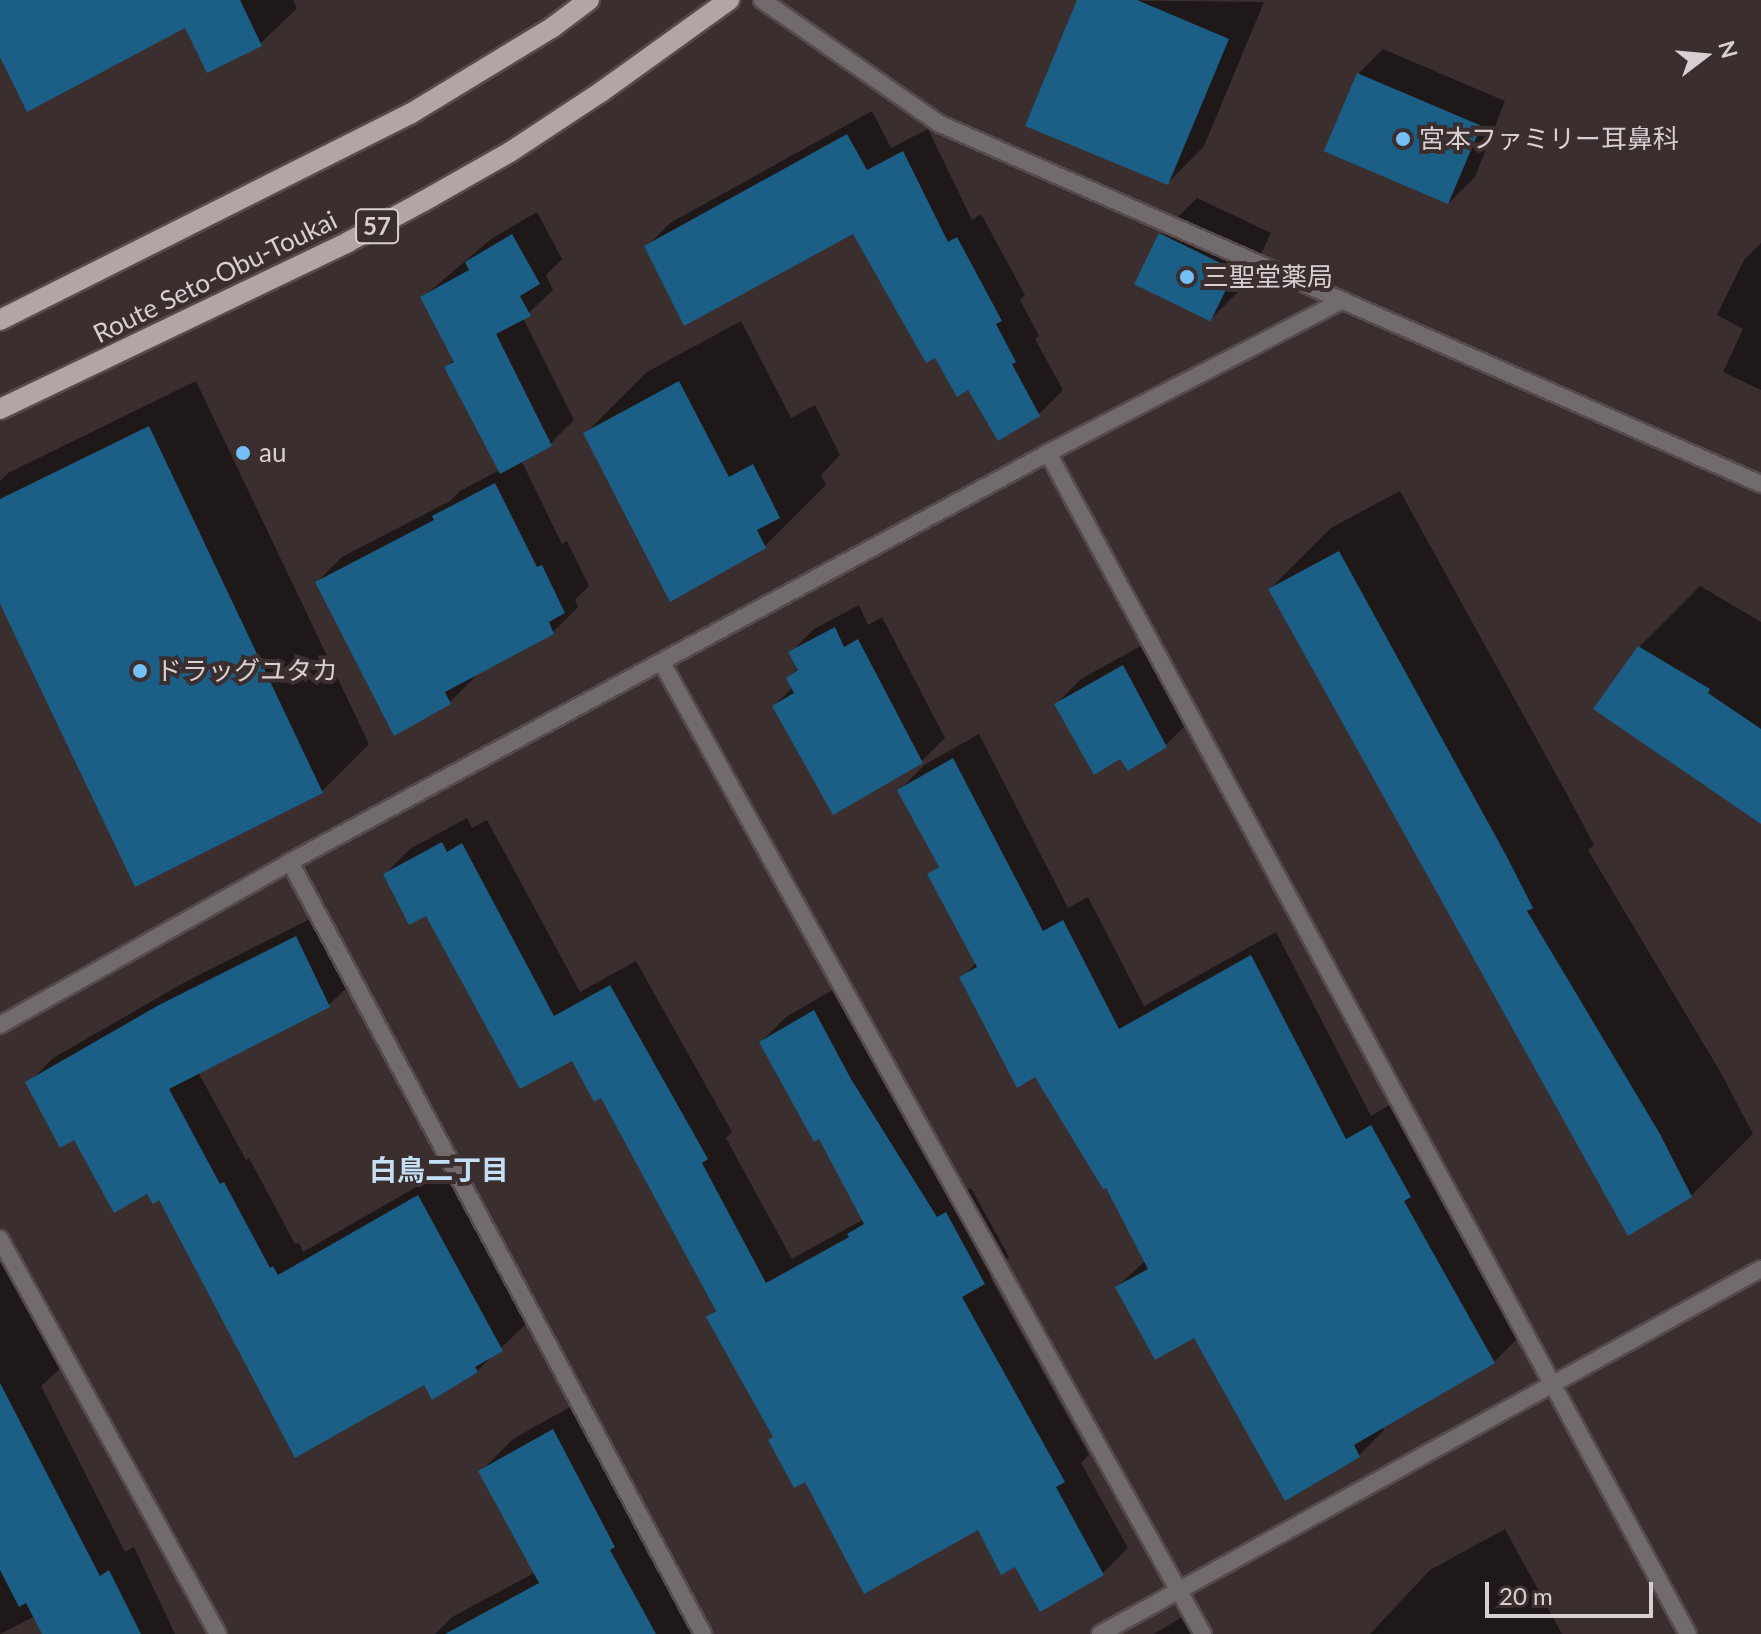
<!DOCTYPE html>
<html>
<head>
<meta charset="utf-8">
<style>
  body { margin:0 }
  #map { position:relative; width:1761px; height:1634px; overflow:hidden; background:#3a2e2f; font-family:Lato,"Noto Sans JP",sans-serif }
  div>[style] { position:absolute }
  [style*='--x'] { left:calc(var(--x)*1px); top:calc(var(--y)*1px); width:calc(var(--w)*1px); rotate:calc(var(--a)*1deg) }
  .shadow>* { inset:0; background:#0007 }
  .building>* { inset:0; background:#1b5e86; transform-origin:0 0 }
  .roads { filter:drop-shadow(2px 0 #564b4c) drop-shadow(-2px 0 #564b4c) drop-shadow(0 2px #564b4c) drop-shadow(0 -2px #564b4c) }
  .minor>* { height:16px; margin:-8px; padding:0 8px; transform-origin:8px; border-radius:8px; background:#726b6c }
  .primary>* { height:20px; margin:-10px; padding:0 10px; transform-origin:10px; border-radius:10px; background:#b2a5a6 }
  .dots>* { width:22px; height:22px; translate:-50% -50%; box-sizing:border-box; border:4px solid #3a2e2f; border-radius:50% }
  span { translate:-50% -50%; white-space:nowrap; text-align:center; line-height:1.15; -webkit-text-stroke:8px #3a2e2f; paint-order:stroke }
  .shield-label span { padding:2px 6px; background:#3a2e2f; border:2px solid; border-radius:6px; -webkit-text-stroke-width:0 }
  .shield-label { font-size:24px; color:#d8d0d0; font-weight:700 }
  .poi-label { font-size:26px; color:#d8d0d0 }
  .left { translate:0 -50%; text-align:left }
  .street-label { font-size:26px; color:#d8d0d0 }
  .neighbourhood-label { font-size:28px; color:#c5e0f4; font-weight:700 }
  .north { position:absolute; left:1665px; top:16px; width:80px; height:80px; -webkit-text-stroke:6px #3a2e2f; paint-order:stroke; rotate:74deg; font-size:22px; font-weight:700; line-height:32px; text-align:center; color:#d8d0d0 }
  .north::after { content:''; display:block; margin:auto; width:28px; height:36px; background:#d8d0d0; clip-path:polygon(50% 0,100% 100%,50% 72%,0 100%) }
  .scale { position:absolute; left:1485px; top:1582px; width:168px; height:36px; box-sizing:border-box; border:4px solid #d8d0d0; border-top:0; padding-left:10px; font-size:24px; line-height:28px; white-space:nowrap; color:#d8d0d0; -webkit-text-stroke:6px #3a2e2f; paint-order:stroke }
</style>
</head>
<body>
<div id="map">
  <div class="shadow">
    <div style="clip-path:polygon(0 0,293px 0,297px 8px,260px 44px,186px 26px,0 52px)"></div>
    <div style="clip-path:polygon(1079px 0,1264px 2px,1204px 146px,1168px 183px)"></div>
    <div style="clip-path:polygon(1383px 49px,1505px 101px,1475px 177px,1450px 202px,1358px 74px)"></div>
    <div style="clip-path:polygon(872px 111px,891px 148px,928px 129px,972px 220px,981px 214px,1025px 295px,1020px 300px,1039px 336px,1035px 339px,1063px 390px,1039px 414px,999px 438px,969px 387px,936px 355px,854px 231px,646px 247px,670px 223px)"></div>
    <div style="clip-path:polygon(1197px 198px,1271px 233px,1247px 283px,1211px 319px,1160px 235px)"></div>
    <div style="clip-path:polygon(537px 212px,562px 259px,546px 275px,553px 290px,523px 318px,574px 420px,550px 444px,521px 460px,562px 544px,567px 541px,589px 586px,575px 600px,578px 607px,553px 632px,474px 674px,475px 677px,450px 702px,317px 582px,342px 557px,450px 501px,460px 491px,500px 470px,447px 367px,455px 359px,423px 297px,491px 239px)"></div>
    <div style="clip-path:polygon(1761px 243px,1761px 390px,1723px 372px,1743px 329px,1717px 315px,1744px 260px)"></div>
    <div style="clip-path:polygon(741px 321px,791px 418px,815px 405px,840px 455px,821px 475px,826px 485px,765px 546px,586px 433px,647px 372px)"></div>
    <div style="clip-path:polygon(196px 381px,369px 744px,322px 791px,136px 885px,0 599px,0 481px,8px 473px)"></div>
    <div style="clip-path:polygon(1400px 491px,1568px 796px,1594px 845px,1588px 850px,1721px 1073px,1753px 1134px,1691px 1196px,1270px 589px,1331px 528px)"></div>
    <div style="clip-path:polygon(1700px 586px,1761px 622px,1761px 821px,1639px 647px)"></div>
    <div style="clip-path:polygon(859px 605px,868px 625px,882px 617px,945px 738px,922px 761px,774px 706px,793px 687px,788px 678px,799px 667px,791px 652px,814px 629px)"></div>
    <div style="clip-path:polygon(1148px 642px,1191px 720px,1166px 745px,1128px 768px,1121px 756px,1056px 704px,1081px 679px)"></div>
    <div style="clip-path:polygon(979px 734px,1068px 908px,1088px 897px,1144px 1006px,1276px 932px,1371px 1116px,1396px 1101px,1434px 1171px,1429px 1176px,1519px 1337px,1494px 1362px,1382px 1426px,1384px 1430px,1359px 1455px,1304px 1487px,1195px 1335px,1117px 1287px,1146px 1260px,1107px 1185px,1036px 1074px,961px 978px,977px 962px,930px 875px,940px 864px,900px 790px,924px 765px)"></div>
    <div style="clip-path:polygon(467px 818px,472px 828px,487px 820px,580px 992px,636px 961px,732px 1132px,726px 1138px,792px 1259px,864px 1219px,820px 1136px,761px 1042px,786px 1017px,839px 986px,962px 1193px,971px 1188px,1009px 1257px,990px 1277px,1089px 1455px,1081px 1463px,1128px 1548px,1102px 1574px,1015px 1564px,978px 1527px,806px 1479px,775px 1436px,708px 1317px,717px 1308px,602px 1095px,573px 1058px,385px 874px,410px 849px)"></div>
    <div style="clip-path:polygon(322px 913px,354px 980px,329px 1005px,198px 1072px,246px 1160px,249px 1158px,295px 1244px,299px 1243px,303px 1252px,444px 1171px,526px 1324px,477px 1371px,424px 1382px,75px 1137px,28px 1083px,53px 1058px,187px 981px)"></div>
    <div style="clip-path:polygon(0 1227px,71px 1359px,41px 1386px,125px 1552px,134px 1547px,175px 1634px,44px 1634px,35px 1616px,0 1634px)"></div>
    <div style="clip-path:polygon(586px 1398px,706px 1634px,435px 1634px,452px 1617px,536px 1572px,481px 1471px,513px 1439px)"></div>
    <div style="clip-path:polygon(1505px 1529px,1562px 1634px,1370px 1634px,1430px 1570px)"></div>
    <div style="clip-path:polygon(1182px 1617px,1191px 1634px,1154px 1634px)"></div>
  </div>
  <div class="building">
    <div style="clip-path:polygon(0 0,240px 0,262px 46px,207px 73px,185px 28px,27px 112px,0 57px)"></div>
    <div style="clip-path:polygon(1077px 0,1137px 0,1229px 39px,1168px 185px,1025px 126px)"></div>
    <div style="left:1357px;top:73px;width:135px;height:85px;rotate:23deg"></div>
    <div style="clip-path:polygon(847px 134px,867px 170px,903px 151px,948px 242px,957px 237px,1002px 321px,996px 324px,1016px 362px,1012px 364px,1040px 416px,998px 441px,968px 390px,957px 397px,935px 358px,926px 363px,853px 234px,684px 326px,644px 246px)"></div>
    <div style="left:1159px;top:233px;width:85px;height:57px;rotate:26deg"></div>
    <div style="clip-path:polygon(512px 234px,540px 284px,520px 296px,531px 316px,496px 334px,552px 446px,500px 474px,444px 367px,454px 362px,420px 297px,469px 270px,465px 262px)"></div>
    <div style="clip-path:polygon(679px 381px,729px 477px,753px 464px,780px 518px,757px 530px,766px 548px,670px 602px,583px 433px)"></div>
    <div style="clip-path:polygon(149px 426px,323px 793px,135px 887px,0 604px,0 499px)"></div>
    <div style="clip-path:polygon(495px 483px,537px 567px,542px 565px,565px 613px,549px 622px,554px 634px,445px 692px,451px 704px,394px 736px,315px 582px,434px 520px,432px 516px)"></div>
    <div style="clip-path:polygon(1339px 551px,1507px 857px,1533px 908px,1527px 911px,1660px 1134px,1692px 1197px,1628px 1236px,1268px 589px)"></div>
    <div style="clip-path:polygon(835px 627px,844px 647px,858px 639px,923px 763px,833px 815px,772px 706px,794px 693px,786px 678px,798px 670px,788px 652px)"></div>
    <div style="clip-path:polygon(1638px 646px,1710px 689px,1708px 693px,1761px 729px,1761px 824px,1593px 709px)"></div>
    <div style="clip-path:polygon(1123px 665px,1167px 747px,1128px 771px,1120px 759px,1094px 775px,1054px 704px)"></div>
    <div style="clip-path:polygon(953px 758px,1043px 931px,1063px 920px,1119px 1029px,1251px 955px,1346px 1139px,1371px 1125px,1411px 1197px,1404px 1201px,1495px 1363px,1354px 1445px,1360px 1457px,1285px 1501px,1194px 1338px,1155px 1360px,1115px 1287px,1148px 1269px,1106px 1188px,1103px 1189px,1035px 1077px,1017px 1088px,959px 977px,977px 967px,927px 874px,939px 867px,897px 790px)"></div>
    <div style="clip-path:polygon(442px 842px,447px 852px,462px 843px,554px 1016px,610px 985px,708px 1159px,702px 1163px,766px 1283px,849px 1237px,847px 1234px,864px 1224px,819px 1139px,814px 1142px,759px 1042px,814px 1010px,851px 1079px,937px 1217px,946px 1212px,985px 1284px,962px 1297px,1065px 1482px,1056px 1487px,1104px 1575px,1040px 1612px,1015px 1567px,1001px 1575px,978px 1530px,864px 1594px,805px 1482px,794px 1488px,768px 1440px,773px 1437px,706px 1317px,716px 1311px,601px 1098px,594px 1102px,572px 1061px,520px 1089px,426px 916px,409px 925px,383px 874px)"></div>
    <div style="clip-path:polygon(296px 936px,330px 1007px,169px 1089px,220px 1184px,224px 1182px,270px 1268px,273px 1266px,278px 1275px,418px 1195px,503px 1351px,475px 1367px,478px 1372px,432px 1400px,424px 1385px,295px 1458px,159px 1200px,153px 1204px,147px 1194px,114px 1213px,74px 1140px,60px 1148px,25px 1082px,159px 1005px)"></div>
    <div style="clip-path:polygon(0 1383px,100px 1576px,109px 1570px,141px 1634px,42px 1634px,26px 1603px,19px 1607px,0 1570px)"></div>
    <div style="clip-path:polygon(553px 1429px,615px 1547px,610px 1550px,656px 1634px,445px 1634px,539px 1583px,478px 1471px)"></div>
  </div>
  <div class="roads">
    <div class="minor">
      <div style="--x:762;--y:0;--w:217;--a:34.9"></div>
      <div style="--x:940;--y:124;--w:896;--a:23.68"></div>
      <div style="--x:1048;--y:453;--w:1343;--a:61.55"></div>
      <div style="--x:662;--y:663;--w:1112;--a:60.88"></div>
      <div style="--x:290;--y:862;--w:876;--a:61.85"></div>
      <div style="--x:0;--y:1025;--w:333;--a:-29.3"></div>
      <div style="--x:290;--y:862;--w:861;--a:-28.35"></div>
      <div style="--x:1048;--y:453;--w:332;--a:-27.4"></div>
      <div style="--x:0;--y:1239;--w:451;--a:61.1"></div>
      <div style="--x:1100;--y:1634;--w:755;--a:-28.91"></div>
    </div>
    <div class="primary">
      <div style="--x:0;--y:320;--w:459;--a:-26.7"></div>
      <div style="--x:410;--y:114;--w:167;--a:-31.3"></div>
      <div style="--x:553;--y:27;--w:45;--a:-36.9"></div>
      <div style="--x:0;--y:409;--w:386;--a:-25.6"></div>
      <div style="--x:348;--y:242;--w:84;--a:-28.4"></div>
      <div style="--x:422;--y:202;--w:101;--a:-29.6"></div>
      <div style="--x:510;--y:152;--w:109;--a:-33.4"></div>
      <div style="--x:601;--y:92;--w:158;--a:-35.7"></div>
    </div>
  </div>
  <div class="dots">
    <div style="left:1403px;top:139px;background:#74c0f6"></div>
    <div style="left:1187px;top:277px;background:#74c0f6"></div>
    <div style="left:243px;top:453px;background:#74c0f6"></div>
    <div style="left:140px;top:671px;background:#74c0f6"></div>
  </div>
  <div class="shield-label">
    <span style="left:377px;top:226px">57</span>
  </div>
  <div class="poi-label">
    <span class="left" style="left:1419px;top:139px">宮本ファミリー耳鼻科</span>
    <span class="left" style="left:1203px;top:277px">三聖堂薬局</span>
    <span class="left" style="left:259px;top:453px">au</span>
    <span class="left" style="left:156px;top:671px">ドラッグユタカ</span>
  </div>
  <div class="street-label">
    <span style="left:215px;top:277px;rotate:-26deg">Route Seto-Obu-Toukai</span>
  </div>
  <div class="neighbourhood-label">
    <span style="left:439px;top:1169px">白鳥二丁目</span>
  </div>
  <div class="north">N</div>
  <div class="scale">20 m</div>
</div>
</body>
</html>
